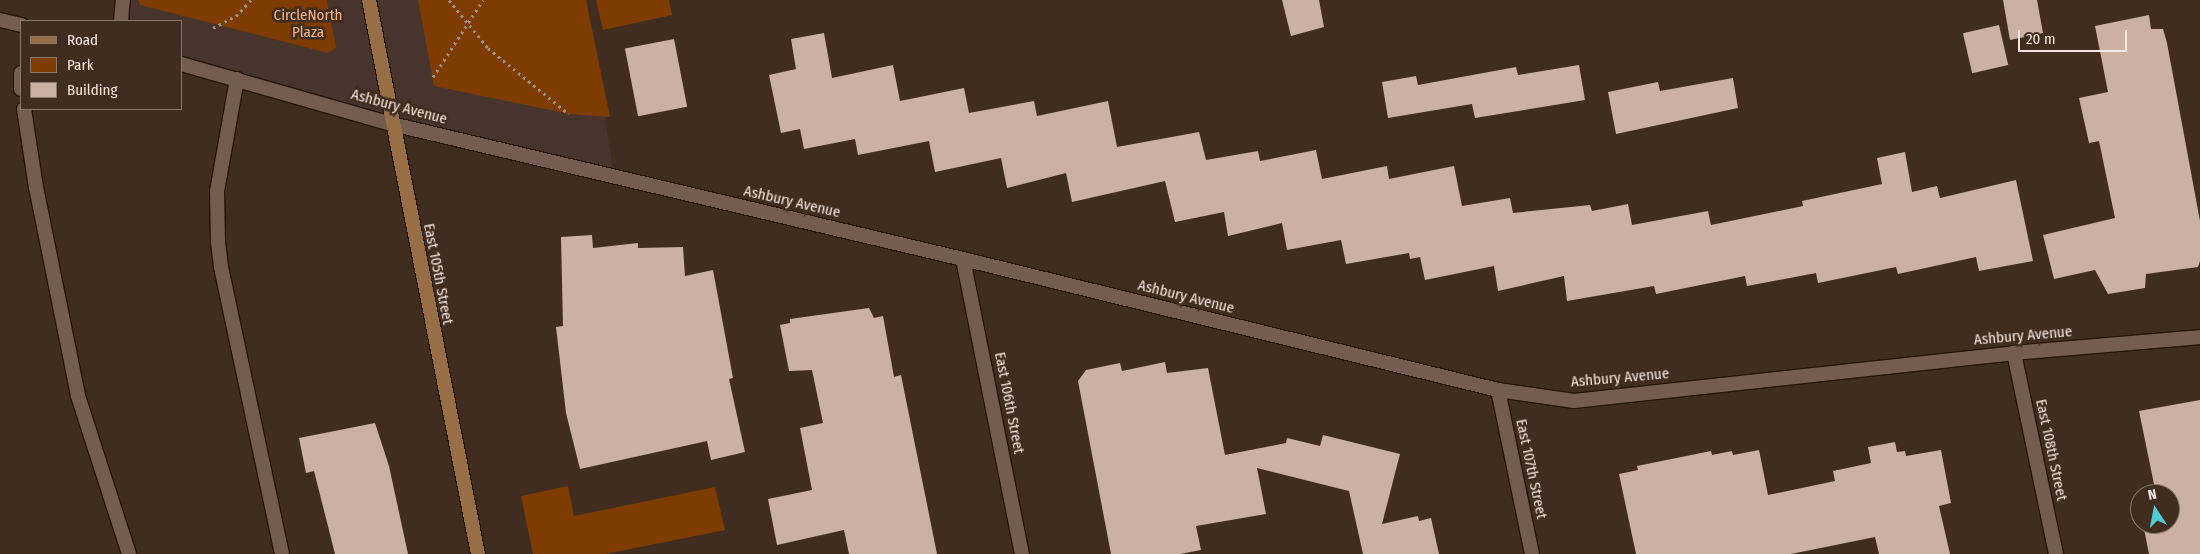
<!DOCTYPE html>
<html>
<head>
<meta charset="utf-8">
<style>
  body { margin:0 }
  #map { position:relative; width:2200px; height:554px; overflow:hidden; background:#402d20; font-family:"Fira Sans Condensed",sans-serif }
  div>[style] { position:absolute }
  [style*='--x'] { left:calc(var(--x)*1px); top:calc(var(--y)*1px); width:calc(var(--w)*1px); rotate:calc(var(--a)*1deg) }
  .commercial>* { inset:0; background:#47342d }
  .green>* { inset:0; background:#7e3c00 }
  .building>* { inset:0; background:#cbb0a4; transform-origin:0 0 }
  .path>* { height:3px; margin-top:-1.5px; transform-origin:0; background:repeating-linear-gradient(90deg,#9f8f85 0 2.5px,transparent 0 6.5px) }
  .roads { filter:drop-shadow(1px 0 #261409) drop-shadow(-1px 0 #261409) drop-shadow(0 1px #261409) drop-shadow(0 -1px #261409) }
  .service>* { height:14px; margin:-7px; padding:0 7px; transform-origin:7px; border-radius:7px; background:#745d50 }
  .minor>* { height:14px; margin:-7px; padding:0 7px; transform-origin:7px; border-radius:7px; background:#745d50 }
  .tertiary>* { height:14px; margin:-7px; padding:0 7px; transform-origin:7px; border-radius:7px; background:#745d50 }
  .secondary>* { height:14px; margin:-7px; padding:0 7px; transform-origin:7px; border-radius:7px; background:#986e46 }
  span { translate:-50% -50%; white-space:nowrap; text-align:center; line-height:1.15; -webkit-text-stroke:5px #402d20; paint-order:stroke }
  .park-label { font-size:15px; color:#f5b48c }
  .street-label { font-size:15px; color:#f6e8e1 }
  .legend { position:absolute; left:20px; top:20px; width:162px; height:90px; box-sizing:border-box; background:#402d20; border:1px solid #89786d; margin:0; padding:6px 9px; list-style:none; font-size:15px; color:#f6e8e1 }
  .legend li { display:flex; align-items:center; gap:10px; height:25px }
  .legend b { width:25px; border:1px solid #89786d }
  .north { position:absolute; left:2130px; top:484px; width:50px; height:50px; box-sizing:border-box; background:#402d20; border:1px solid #89786d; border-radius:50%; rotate:349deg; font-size:14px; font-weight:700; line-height:20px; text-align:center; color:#f6e8e1 }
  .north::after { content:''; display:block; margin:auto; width:18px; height:22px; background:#52ccd5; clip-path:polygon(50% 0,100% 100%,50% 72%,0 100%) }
  .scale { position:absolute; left:2018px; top:30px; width:109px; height:22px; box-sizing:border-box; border:2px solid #f6e8e1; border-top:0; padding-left:6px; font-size:15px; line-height:18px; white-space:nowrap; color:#f6e8e1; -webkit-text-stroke:4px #402d20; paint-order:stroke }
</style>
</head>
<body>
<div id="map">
  <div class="commercial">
    <div style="clip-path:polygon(123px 0,586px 0,614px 176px,181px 64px,181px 21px,121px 21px)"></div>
  </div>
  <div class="green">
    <div style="clip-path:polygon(138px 0,327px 0,336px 48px,328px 53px,140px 5px)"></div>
    <div style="clip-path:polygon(418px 0,586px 0,610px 117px,569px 114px,434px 86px)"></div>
    <div style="clip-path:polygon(596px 0,669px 0,672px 15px,603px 30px)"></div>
    <div style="clip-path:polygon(568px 486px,574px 516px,715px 487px,725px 530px,605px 554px,533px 554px,521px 496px)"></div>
  </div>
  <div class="building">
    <div style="clip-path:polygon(1282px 0,1319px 0,1324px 27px,1291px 36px)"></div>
    <div style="clip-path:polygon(2003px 0,2037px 0,2043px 33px,2010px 40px)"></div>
    <div style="clip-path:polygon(2149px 15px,2151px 29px,2163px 29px,2167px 43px,2200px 221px,2200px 261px,2198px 267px,2146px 274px,2145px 288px,2108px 294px,2095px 270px,2054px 279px,2043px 235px,2115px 218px,2099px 141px,2089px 143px,2079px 98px,2108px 92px,2095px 26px)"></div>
    <div style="left:1999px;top:25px;width:41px;height:37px;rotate:77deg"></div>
    <div style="clip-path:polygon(824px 33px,832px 78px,893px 65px,900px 101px,964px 88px,969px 113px,1034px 101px,1037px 116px,1108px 101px,1117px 147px,1199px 132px,1206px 160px,1258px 151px,1260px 161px,1316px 150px,1322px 179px,1387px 166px,1389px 179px,1454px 166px,1462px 206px,1510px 198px,1513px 213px,1590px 205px,1592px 211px,1628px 204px,1632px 225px,1708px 211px,1711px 225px,1803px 206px,1802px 201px,1882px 184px,1877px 158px,1905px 152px,1912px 192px,1937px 186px,1940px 198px,2016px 180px,2033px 261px,1979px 271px,1976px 257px,1898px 274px,1896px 267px,1818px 283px,1816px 273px,1747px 286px,1745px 276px,1656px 294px,1654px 286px,1567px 301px,1564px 276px,1498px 291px,1494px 266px,1425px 280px,1420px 257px,1410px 259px,1409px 253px,1346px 264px,1341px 240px,1287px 250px,1282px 223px,1228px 236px,1224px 212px,1175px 222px,1165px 181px,1072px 202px,1066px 173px,1007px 188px,1001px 158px,935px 172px,929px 141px,858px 155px,855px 139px,804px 149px,800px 129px,781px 133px,769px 75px,796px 69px,791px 39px)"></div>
    <div style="left:674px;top:39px;width:69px;height:50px;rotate:79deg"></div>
    <div style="clip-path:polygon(1579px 65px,1585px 100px,1475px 118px,1472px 104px,1388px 118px,1382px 82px,1416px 76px,1418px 85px,1516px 67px,1518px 75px)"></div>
    <div style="clip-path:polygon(1733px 78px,1738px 108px,1616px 134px,1608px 92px,1658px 82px,1660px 91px)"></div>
    <div style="clip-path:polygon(592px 235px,593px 248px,638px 243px,638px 248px,683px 247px,685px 276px,713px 270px,733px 378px,729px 379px,745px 452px,711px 460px,707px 441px,580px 469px,566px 413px,556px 327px,563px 326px,561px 237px)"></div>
    <div style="clip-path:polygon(869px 308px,874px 318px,883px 316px,894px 377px,901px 375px,937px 554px,849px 554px,844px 530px,777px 545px,768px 499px,812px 490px,800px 428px,823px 423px,812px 370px,789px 371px,780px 325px,790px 323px,790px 319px)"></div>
    <div style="clip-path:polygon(1165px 362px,1167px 373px,1208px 368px,1225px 455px,1286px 443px,1287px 438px,1320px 446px,1323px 435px,1400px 454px,1382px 524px,1418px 516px,1419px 521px,1431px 518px,1439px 554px,1363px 554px,1349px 491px,1257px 468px,1266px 514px,1196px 526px,1201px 550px,1180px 554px,1111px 554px,1078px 381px,1086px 370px,1120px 363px,1122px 371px)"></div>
    <div style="clip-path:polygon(2200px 400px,2200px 554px,2149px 554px,2143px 524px,2170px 524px,2170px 494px,2156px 494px,2139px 411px)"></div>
    <div style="clip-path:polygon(375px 423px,389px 466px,408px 554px,335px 554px,314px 471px,306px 473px,299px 438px)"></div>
    <div style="clip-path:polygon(1895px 442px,1897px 452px,1905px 451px,1906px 456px,1941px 450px,1951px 503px,1939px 506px,1950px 554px,1879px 554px,1875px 537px,1791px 554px,1636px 554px,1619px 474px,1638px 470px,1637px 466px,1711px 451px,1712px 455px,1732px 451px,1733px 455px,1759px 450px,1768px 495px,1835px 481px,1833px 471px,1871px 463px,1868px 447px)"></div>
  </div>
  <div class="path">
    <div style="--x:449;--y:0;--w:62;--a:50.9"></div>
    <div style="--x:488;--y:48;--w:104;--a:39.2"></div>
    <div style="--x:213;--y:28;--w:26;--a:-28"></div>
    <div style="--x:236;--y:16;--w:22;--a:-47"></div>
    <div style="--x:433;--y:77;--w:92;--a:-57"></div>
  </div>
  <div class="roads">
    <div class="service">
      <div style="--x:21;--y:73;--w:16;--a:90"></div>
      <div style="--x:237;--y:79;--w:114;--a:100.1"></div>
      <div style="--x:217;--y:191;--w:51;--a:88.9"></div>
      <div style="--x:218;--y:242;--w:25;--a:83"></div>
      <div style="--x:221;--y:267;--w:293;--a:78"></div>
      <div style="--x:24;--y:109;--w:79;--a:81.3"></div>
      <div style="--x:36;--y:187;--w:213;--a:78.6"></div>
      <div style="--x:78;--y:396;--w:166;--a:72.1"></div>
    </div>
    <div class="minor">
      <div style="--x:121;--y:21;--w:21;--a:-85"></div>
      <div style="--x:963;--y:259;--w:301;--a:78.7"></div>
      <div style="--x:2014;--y:353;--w:205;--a:78.2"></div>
      <div style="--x:1498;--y:390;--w:167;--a:78.3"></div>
    </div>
    <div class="tertiary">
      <div style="--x:0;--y:20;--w:22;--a:13"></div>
      <div style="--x:181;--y:64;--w:219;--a:15.9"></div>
      <div style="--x:392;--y:124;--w:587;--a:13.3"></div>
      <div style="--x:963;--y:259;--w:551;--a:13.76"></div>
      <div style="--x:1498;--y:390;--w:77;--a:8.2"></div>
      <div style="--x:1574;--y:401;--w:443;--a:-6.2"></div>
      <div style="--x:2014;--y:353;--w:187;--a:-4.9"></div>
    </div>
    <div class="secondary">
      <div style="--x:369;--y:0;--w:565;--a:78.87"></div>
    </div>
  </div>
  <div class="park-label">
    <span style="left:308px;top:24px">CircleNorth<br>Plaza</span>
  </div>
  <div class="street-label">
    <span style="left:399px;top:107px;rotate:15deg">Ashbury Avenue</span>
    <span style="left:792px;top:202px;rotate:13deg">Ashbury Avenue</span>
    <span style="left:438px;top:274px;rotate:79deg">East 105th Street</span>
    <span style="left:1186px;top:297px;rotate:14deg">Ashbury Avenue</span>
    <span style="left:2023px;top:336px;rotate:-5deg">Ashbury Avenue</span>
    <span style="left:1620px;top:378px;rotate:-5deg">Ashbury Avenue</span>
    <span style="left:1009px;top:403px;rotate:79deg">East 106th Street</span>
    <span style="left:2051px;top:450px;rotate:78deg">East 108th Street</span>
    <span style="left:1531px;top:469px;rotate:78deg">East 107th Street</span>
  </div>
  <ul class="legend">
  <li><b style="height:6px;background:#986e46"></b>Road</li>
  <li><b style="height:14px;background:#7e3c00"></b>Park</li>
  <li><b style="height:14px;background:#cbb0a4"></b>Building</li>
  </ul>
  <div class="north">N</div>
  <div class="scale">20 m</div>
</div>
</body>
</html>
